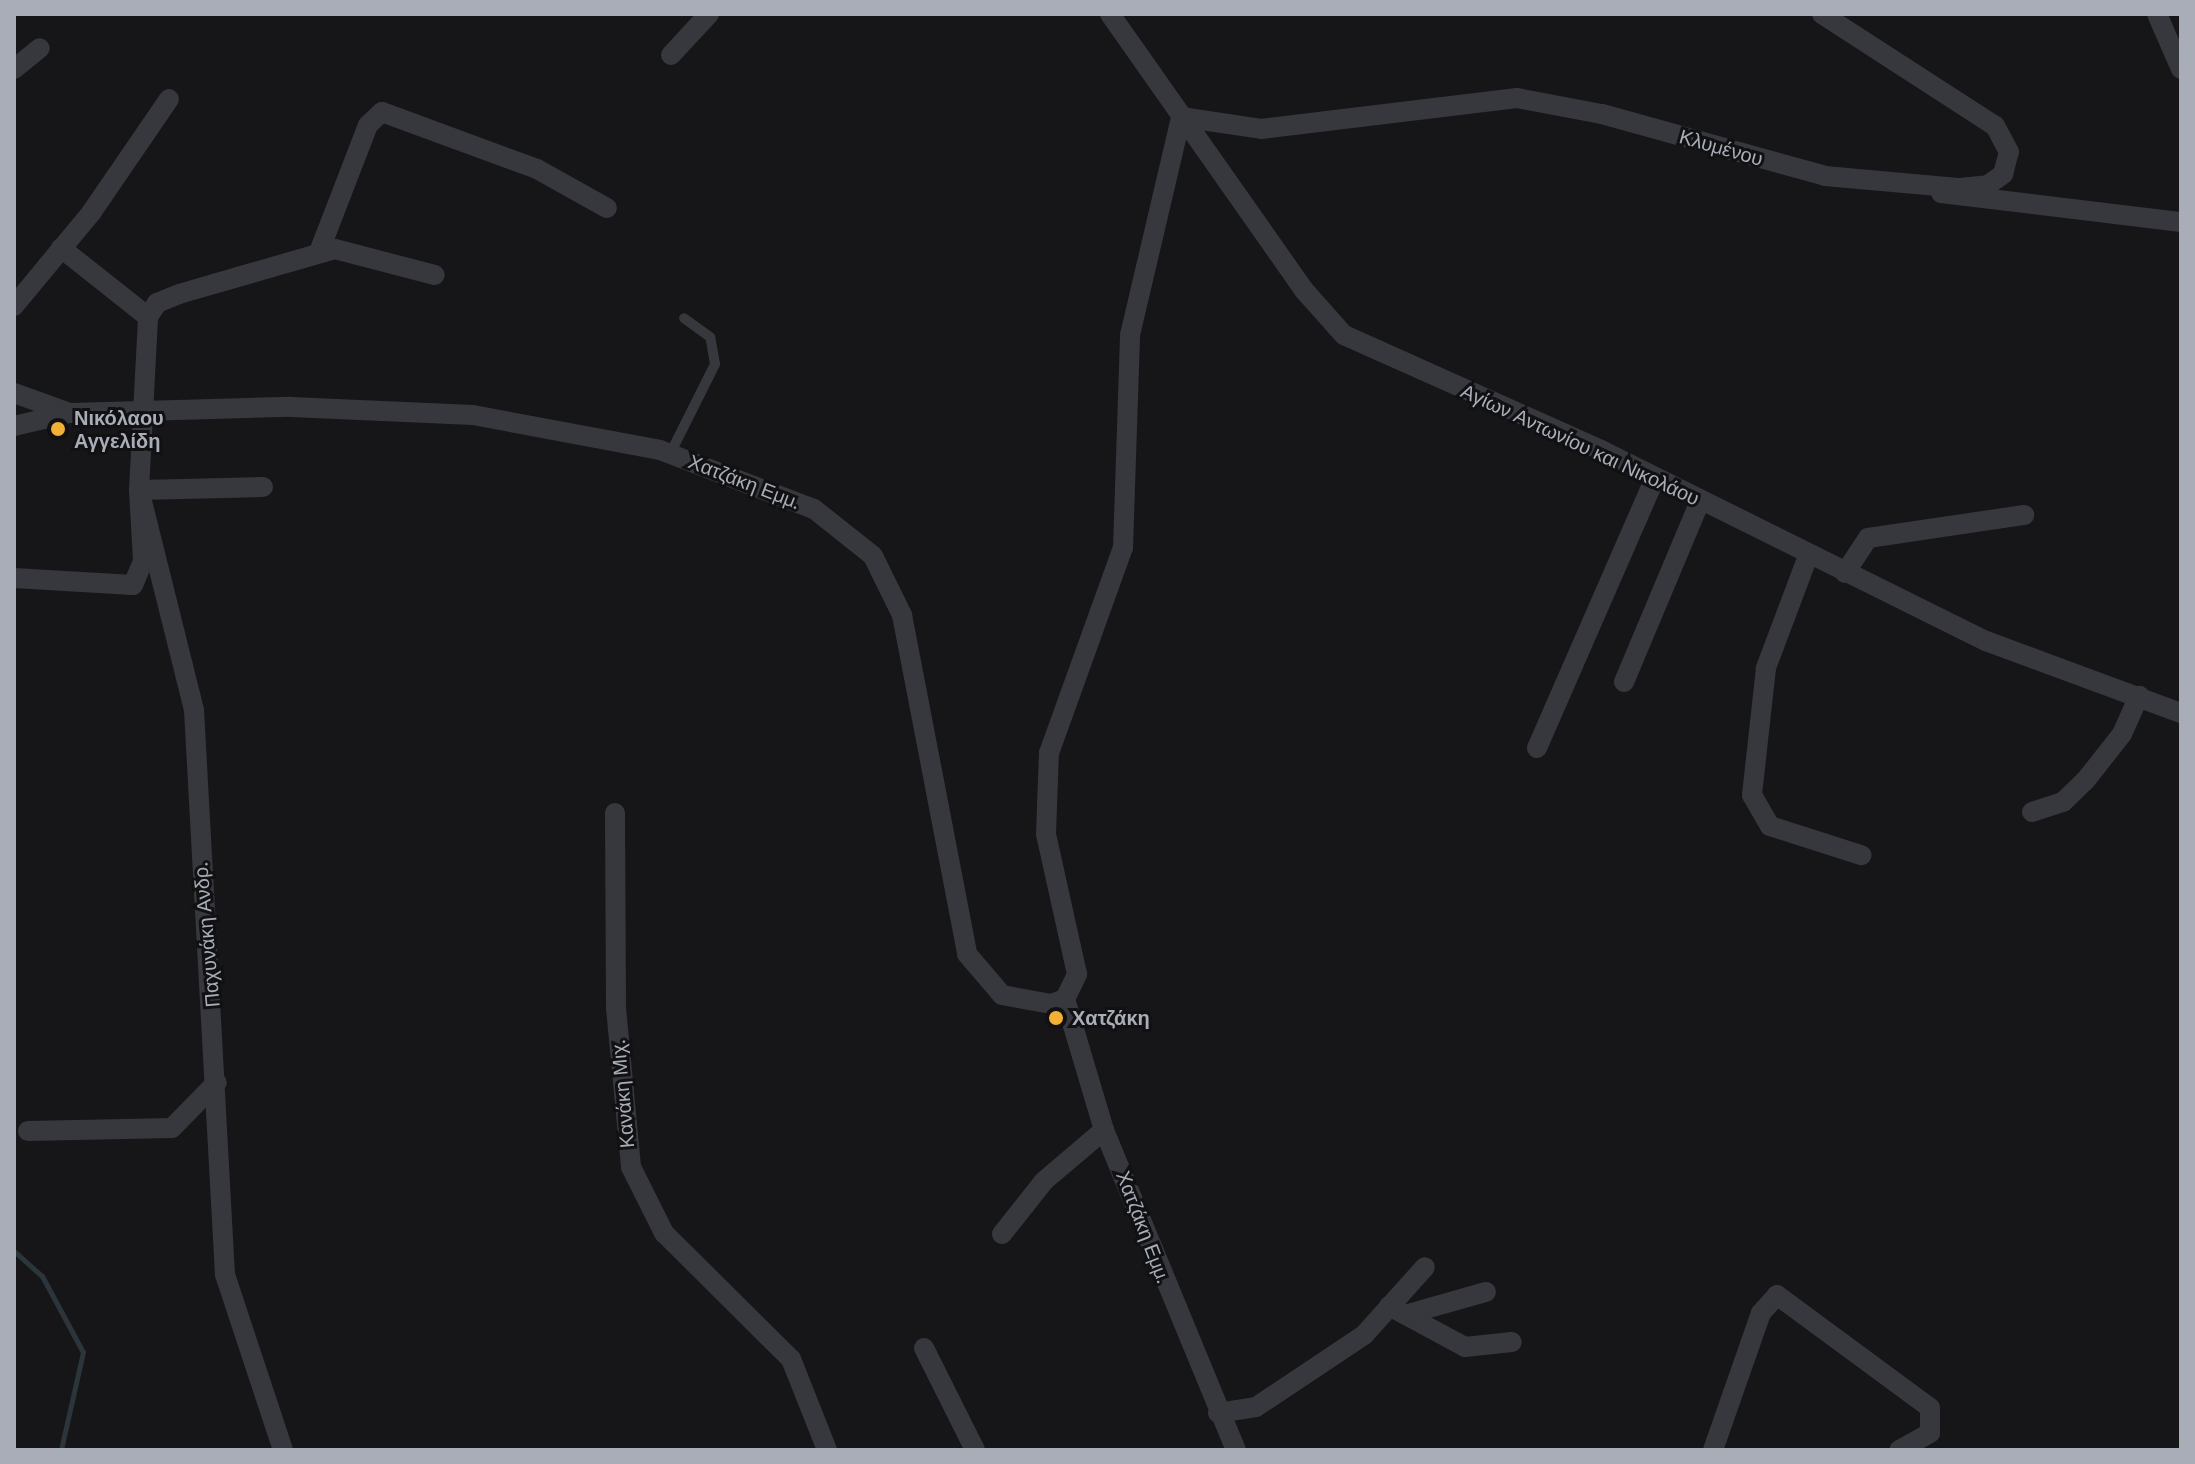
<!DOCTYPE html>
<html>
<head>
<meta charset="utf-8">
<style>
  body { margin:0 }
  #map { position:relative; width:2195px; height:1464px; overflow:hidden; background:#161618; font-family:"PT Sans",sans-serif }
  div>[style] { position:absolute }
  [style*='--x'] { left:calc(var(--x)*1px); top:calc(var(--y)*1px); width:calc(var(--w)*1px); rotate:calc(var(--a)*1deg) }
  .stream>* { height:5px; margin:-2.5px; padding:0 2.5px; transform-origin:2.5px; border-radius:2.5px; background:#2c353c }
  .lane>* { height:10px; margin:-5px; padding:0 5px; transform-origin:5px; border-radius:5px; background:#37383d }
  .street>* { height:20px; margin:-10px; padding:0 10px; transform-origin:10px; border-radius:10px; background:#37383d }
  .dots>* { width:22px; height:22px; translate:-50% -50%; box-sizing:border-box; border:4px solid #111113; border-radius:50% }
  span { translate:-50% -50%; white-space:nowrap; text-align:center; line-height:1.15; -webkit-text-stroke:6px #111113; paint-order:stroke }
  .street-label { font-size:20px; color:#a8adb8 }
  .poi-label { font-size:20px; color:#a8adb8; font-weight:700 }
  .left { translate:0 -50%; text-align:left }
  .frame { position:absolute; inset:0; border:16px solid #a8adb8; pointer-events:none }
</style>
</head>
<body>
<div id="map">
  <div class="stream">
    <div style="--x:14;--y:1251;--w:38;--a:42"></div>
    <div style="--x:42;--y:1276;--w:86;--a:61.7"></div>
    <div style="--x:83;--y:1352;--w:100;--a:102.7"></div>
  </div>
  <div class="lane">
    <div style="--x:670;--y:454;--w:101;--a:-63.4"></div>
    <div style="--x:715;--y:364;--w:27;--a:-100"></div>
    <div style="--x:710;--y:337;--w:32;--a:-144"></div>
  </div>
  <div class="street">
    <div style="--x:1110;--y:14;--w:336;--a:54.9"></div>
    <div style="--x:1303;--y:289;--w:62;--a:48.3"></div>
    <div style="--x:1344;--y:335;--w:282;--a:24.1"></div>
    <div style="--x:1601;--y:450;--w:430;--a:26.4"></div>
    <div style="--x:1986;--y:641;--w:208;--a:20.3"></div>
    <div style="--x:2157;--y:14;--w:60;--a:66.4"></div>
    <div style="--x:671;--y:55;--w:56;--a:-47.2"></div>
    <div style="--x:14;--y:69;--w:33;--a:-39"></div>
    <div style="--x:1181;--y:117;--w:81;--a:8.5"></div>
    <div style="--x:1261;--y:129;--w:258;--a:-6.9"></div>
    <div style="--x:1517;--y:98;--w:86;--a:10.7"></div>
    <div style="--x:1602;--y:114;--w:231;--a:15.5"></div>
    <div style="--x:1825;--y:176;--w:136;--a:5.1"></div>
    <div style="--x:1960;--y:188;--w:28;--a:-6"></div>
    <div style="--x:1988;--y:185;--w:19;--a:-36"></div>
    <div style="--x:2003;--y:174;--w:23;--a:-75"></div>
    <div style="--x:2009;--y:152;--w:30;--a:-118"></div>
    <div style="--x:1995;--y:126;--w:206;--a:-147.1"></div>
    <div style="--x:1941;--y:193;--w:242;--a:6.9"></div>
    <div style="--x:61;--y:248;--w:111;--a:38.4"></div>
    <div style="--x:319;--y:252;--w:136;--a:-68.9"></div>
    <div style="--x:368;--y:125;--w:19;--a:-43"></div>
    <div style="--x:382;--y:112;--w:165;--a:20.2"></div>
    <div style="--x:537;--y:169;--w:80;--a:29.1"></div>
    <div style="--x:14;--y:306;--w:121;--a:-50.4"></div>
    <div style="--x:91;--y:213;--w:138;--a:-55.6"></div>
    <div style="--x:14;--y:393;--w:59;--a:19.7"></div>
    <div style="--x:14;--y:426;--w:57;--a:-13.1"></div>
    <div style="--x:70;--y:413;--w:221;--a:-1.6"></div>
    <div style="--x:291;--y:407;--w:182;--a:2.5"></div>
    <div style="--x:473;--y:415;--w:190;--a:10.6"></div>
    <div style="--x:660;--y:450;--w:165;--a:21"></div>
    <div style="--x:814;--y:509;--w:75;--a:38.5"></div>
    <div style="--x:873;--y:556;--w:66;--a:63.8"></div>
    <div style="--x:902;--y:615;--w:345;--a:79.1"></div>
    <div style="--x:967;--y:954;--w:54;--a:49.5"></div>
    <div style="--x:1002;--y:995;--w:50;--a:10.4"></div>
    <div style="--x:1051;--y:1004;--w:15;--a:-20"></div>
    <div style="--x:1065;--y:999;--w:28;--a:-64"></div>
    <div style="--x:1077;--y:974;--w:143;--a:-102.5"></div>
    <div style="--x:1046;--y:834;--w:81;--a:-87.9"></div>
    <div style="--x:1049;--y:753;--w:218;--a:-70.2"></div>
    <div style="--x:1123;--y:548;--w:213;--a:-88.1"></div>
    <div style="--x:1130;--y:335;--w:224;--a:-76.8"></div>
    <div style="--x:1808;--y:556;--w:120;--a:110.6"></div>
    <div style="--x:1766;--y:668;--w:128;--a:96.3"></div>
    <div style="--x:1752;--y:795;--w:36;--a:60"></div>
    <div style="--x:1770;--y:826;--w:96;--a:17.7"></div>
    <div style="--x:1845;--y:573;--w:42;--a:-56.7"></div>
    <div style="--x:1868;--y:538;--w:158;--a:-8.4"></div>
    <div style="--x:14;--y:578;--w:119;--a:3.4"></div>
    <div style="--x:133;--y:585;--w:26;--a:-67"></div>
    <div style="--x:143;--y:561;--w:71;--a:-93.2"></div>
    <div style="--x:139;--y:490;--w:124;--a:-1.4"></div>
    <div style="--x:1624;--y:682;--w:196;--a:-67.2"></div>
    <div style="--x:1537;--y:748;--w:295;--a:-66.4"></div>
    <div style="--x:2032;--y:812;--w:33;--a:-18"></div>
    <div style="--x:2063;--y:802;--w:30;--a:-44"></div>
    <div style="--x:2085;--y:781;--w:60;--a:-51.8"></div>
    <div style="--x:2122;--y:734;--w:42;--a:-65.9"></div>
    <div style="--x:615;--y:813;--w:195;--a:89.7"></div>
    <div style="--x:616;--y:1008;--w:160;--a:84.6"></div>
    <div style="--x:631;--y:1167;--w:74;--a:63.4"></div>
    <div style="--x:664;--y:1233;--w:179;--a:44.8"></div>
    <div style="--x:791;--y:1359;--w:98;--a:68.4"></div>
    <div style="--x:1065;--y:999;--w:137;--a:73.4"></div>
    <div style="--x:1104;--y:1130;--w:346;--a:67.6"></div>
    <div style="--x:28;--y:1131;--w:144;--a:-1.2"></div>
    <div style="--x:172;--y:1128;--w:64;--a:-45.6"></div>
    <div style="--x:1002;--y:1234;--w:68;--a:-51.6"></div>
    <div style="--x:1044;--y:1181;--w:79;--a:-40.4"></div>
    <div style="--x:1389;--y:1306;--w:86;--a:28.3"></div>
    <div style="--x:1465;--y:1347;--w:47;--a:-6.1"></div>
    <div style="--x:1408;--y:1314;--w:81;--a:-15.8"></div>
    <div style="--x:924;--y:1348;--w:114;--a:63.4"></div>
    <div style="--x:1218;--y:1413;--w:38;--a:-9"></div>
    <div style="--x:1256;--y:1407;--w:130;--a:-33.7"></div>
    <div style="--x:1364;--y:1335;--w:91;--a:-48.1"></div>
    <div style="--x:283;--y:1450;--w:184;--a:-108.3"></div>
    <div style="--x:225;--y:1275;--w:566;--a:-93.14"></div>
    <div style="--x:194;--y:710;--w:227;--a:-104"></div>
    <div style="--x:139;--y:490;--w:173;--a:-87"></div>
    <div style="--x:148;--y:317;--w:17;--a:-57"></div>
    <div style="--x:157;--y:303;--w:24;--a:-22"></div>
    <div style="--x:179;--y:294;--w:162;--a:-16.1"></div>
    <div style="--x:335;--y:249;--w:103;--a:14.6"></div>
    <div style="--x:1713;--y:1450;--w:145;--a:-70.7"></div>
    <div style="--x:1761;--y:1313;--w:24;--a:-48"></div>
    <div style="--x:1777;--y:1295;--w:190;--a:36.4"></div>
    <div style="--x:1930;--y:1408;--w:25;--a:90"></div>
    <div style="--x:1930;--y:1433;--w:35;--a:151"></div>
  </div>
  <div class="dots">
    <div style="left:58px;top:429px;background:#f2b134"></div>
    <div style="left:1056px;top:1018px;background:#f2b134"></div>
  </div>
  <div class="street-label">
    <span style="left:1721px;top:148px;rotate:16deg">Κλυμένου</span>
    <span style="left:1580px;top:445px;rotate:25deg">Αγίων Αντωνίου και Νικολάου</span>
    <span style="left:744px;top:482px;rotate:21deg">Χατζάκη Εμμ.</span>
    <span style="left:207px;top:935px;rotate:-95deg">Παχυνάκη Ανδρ.</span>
    <span style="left:623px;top:1094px;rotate:-95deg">Κανάκη Μιχ.</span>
    <span style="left:1143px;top:1227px;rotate:69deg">Χατζάκη Εμμ.</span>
  </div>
  <div class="poi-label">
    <span class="left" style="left:74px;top:430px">Νικόλαου<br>Αγγελίδη</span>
    <span class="left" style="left:1072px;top:1018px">Χατζάκη</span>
  </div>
  <div class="frame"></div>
</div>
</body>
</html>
